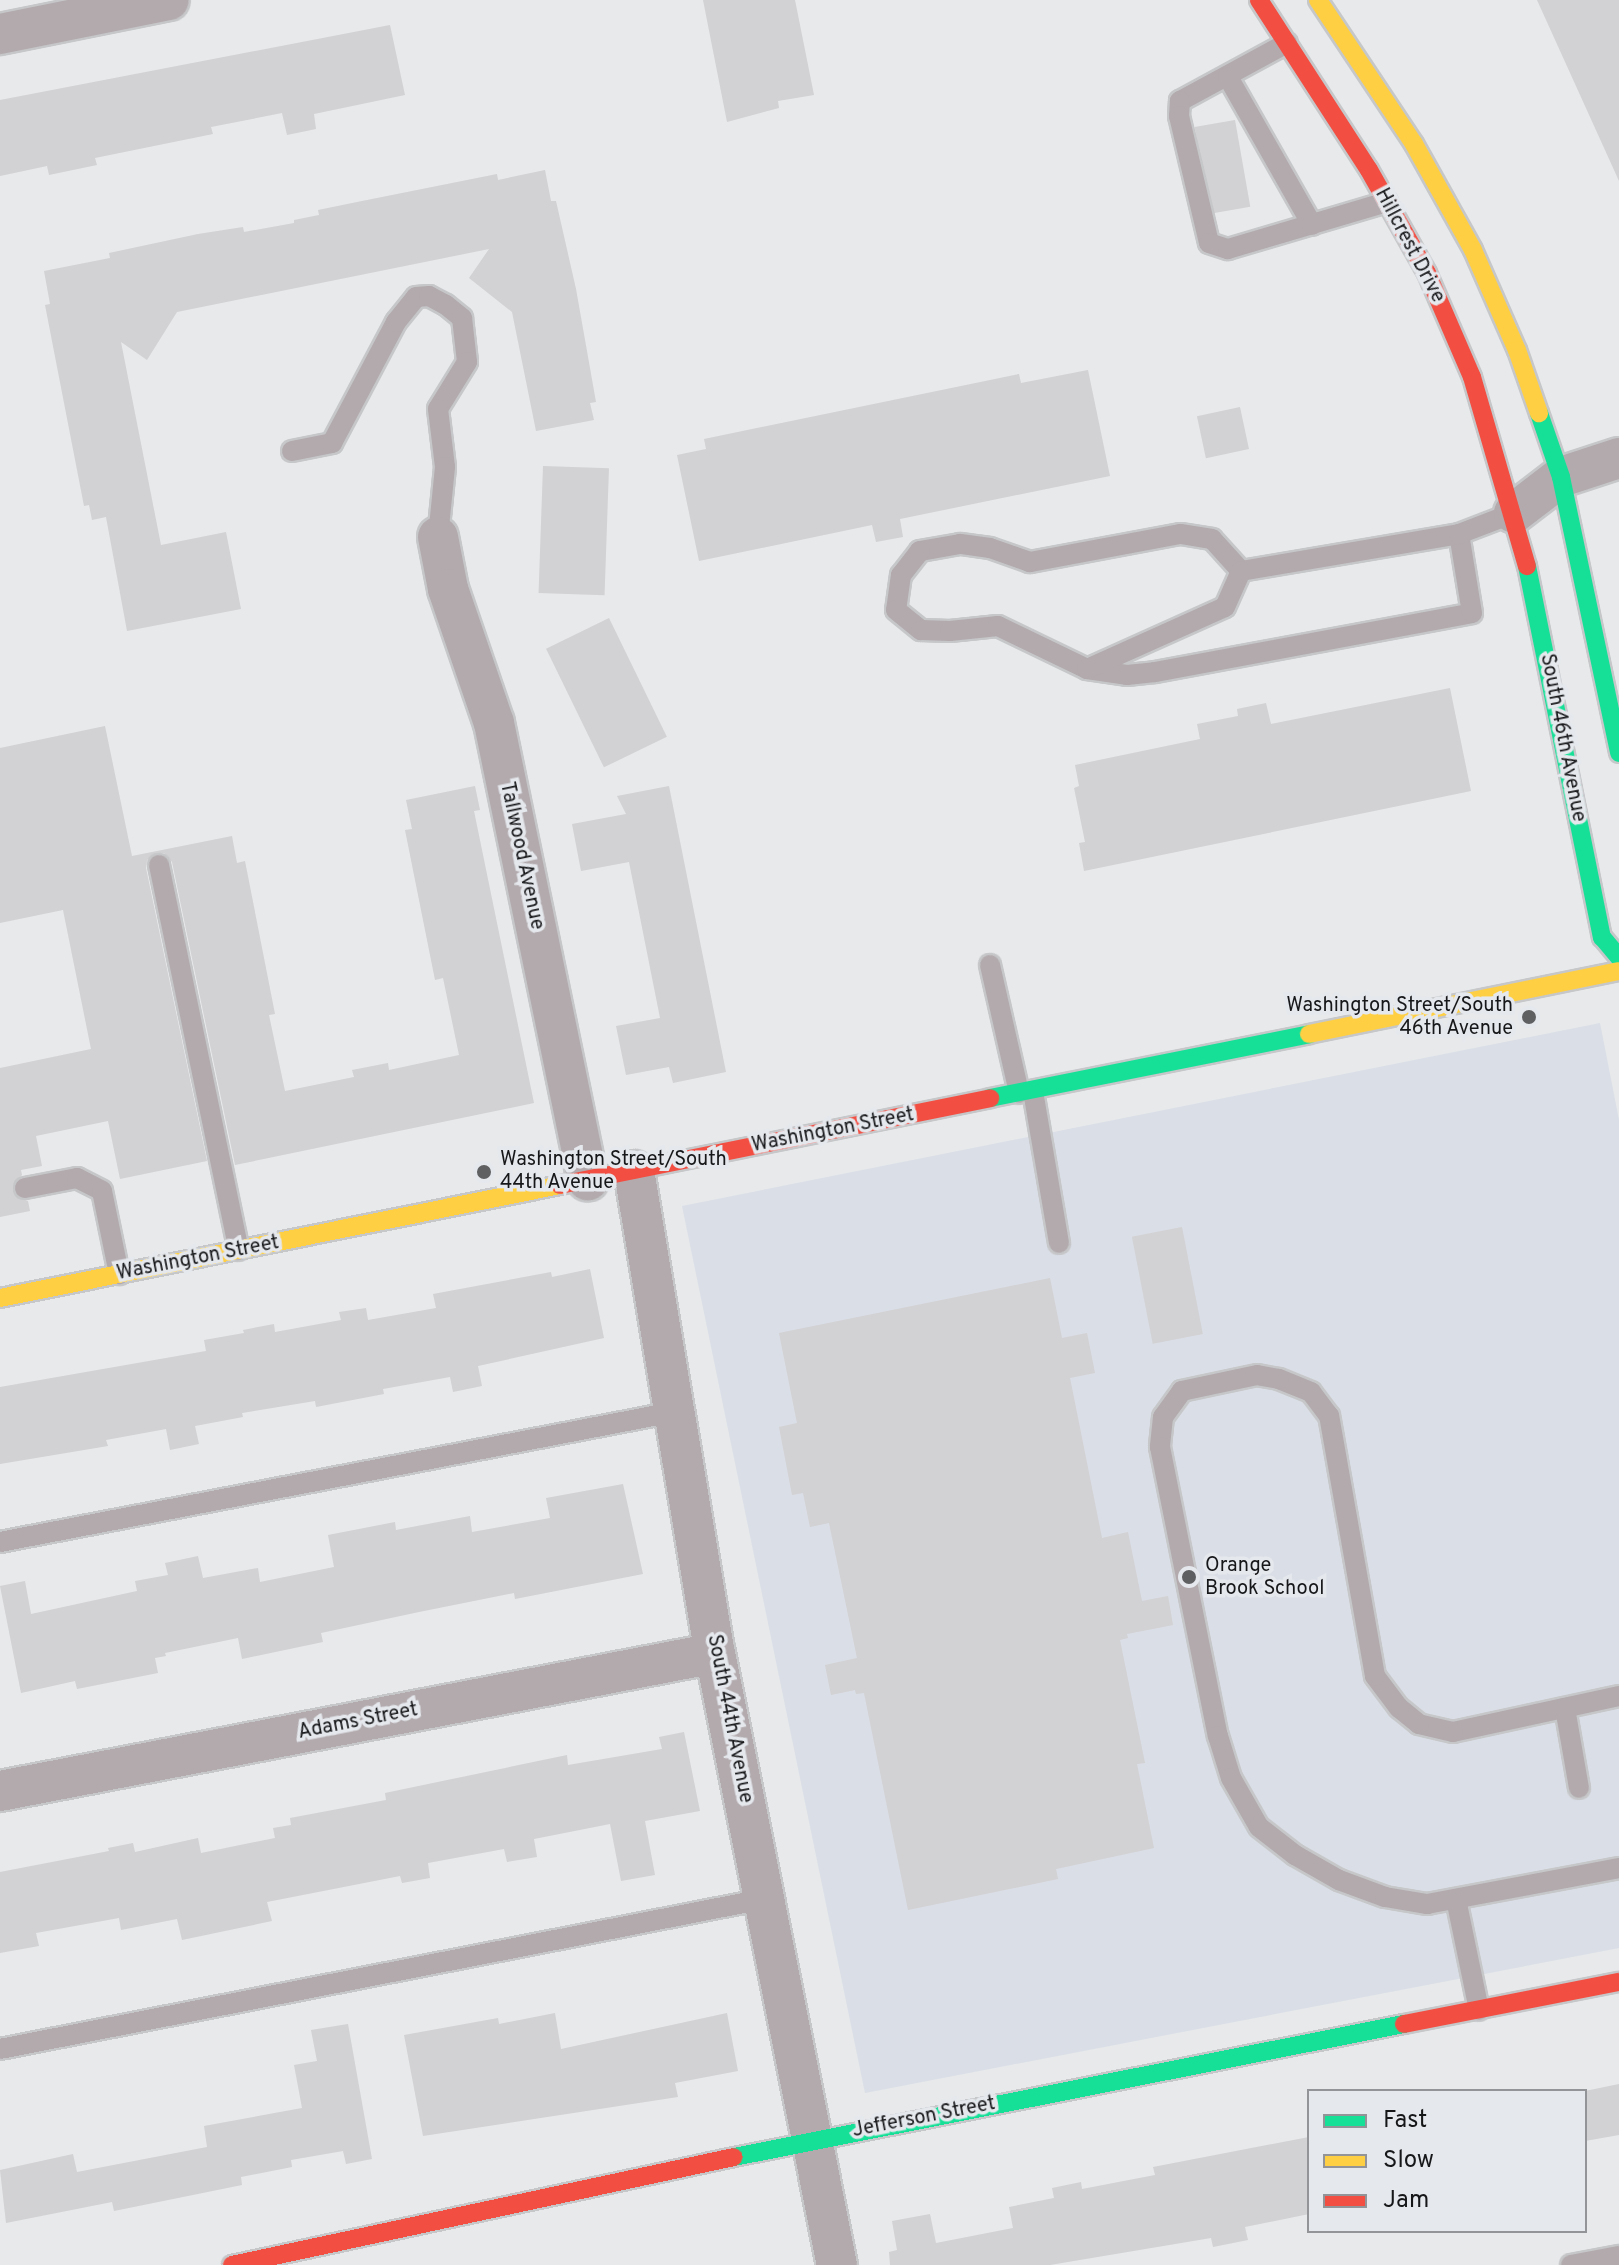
<!DOCTYPE html>
<html>
<head>
<meta charset="utf-8">
<style>
  body { margin:0 }
  #map { position:relative; width:1619px; height:2265px; overflow:hidden; background:#e7e9eb; font-family:Overpass,sans-serif }
  div>[style] { position:absolute }
  [style*='--x'] { left:calc(var(--x)*1px); top:calc(var(--y)*1px); width:calc(var(--w)*1px); rotate:calc(var(--a)*1deg) }
  .built>* { inset:0; background:#dadee6 }
  .building>* { inset:0; background:#d2d1d3; transform-origin:0 0 }
  .roads { filter:drop-shadow(2px 0 #c6c7c9) drop-shadow(-2px 0 #c6c7c9) drop-shadow(0 2px #c6c7c9) drop-shadow(0 -2px #c6c7c9) }
  .lane>* { height:20px; margin:-10px; padding:0 10px; transform-origin:10px; border-radius:10px; background:#b2aaad }
  .street>* { height:40px; margin:-20px; padding:0 20px; transform-origin:20px; border-radius:20px; background:#b2aaad }
  .fast>* { height:18px; margin:-9px; padding:0 9px; transform-origin:9px; border-radius:9px; background:#16e098 }
  .slow>* { height:18px; margin:-9px; padding:0 9px; transform-origin:9px; border-radius:9px; background:#ffcf43 }
  .jam>* { height:18px; margin:-9px; padding:0 9px; transform-origin:9px; border-radius:9px; background:#f24e42 }
  .dots>* { width:22px; height:22px; translate:-50% -50%; box-sizing:border-box; border:4px solid #e5e8ed; border-radius:50% }
  span { translate:-50% -50%; white-space:nowrap; text-align:center; line-height:1.15; -webkit-text-stroke:7px #e5e8ed; paint-order:stroke }
  .street-label { font-size:20px; color:#161719 }
  .poi-label { font-size:20px; color:#161719 }
  .right { translate:-100% -50%; text-align:right }
  .left { translate:0 -50%; text-align:left }
  .legend { position:absolute; left:1307px; top:2089px; width:280px; height:144px; box-sizing:border-box; background:#e5e8ed; border:2px solid #929498; margin:0; padding:10px 14px; list-style:none; font-size:24px; color:#161719 }
  .legend li { display:flex; align-items:center; gap:16px; height:40px }
  .legend b { width:40px; border:2px solid #929498 }
</style>
</head>
<body>
<div id="map">
  <div class="built">
    <div style="clip-path:polygon(1600px 1023px,1619px 1120px,1619px 1948px,865px 2093px,682px 1206px)"></div>
  </div>
  <div class="building">
    <div style="clip-path:polygon(703px 0,795px 0,814px 95px,778px 101px,779px 108px,727px 122px)"></div>
    <div style="clip-path:polygon(1537px 0,1619px 0,1619px 181px)"></div>
    <div style="clip-path:polygon(390px 25px,405px 95px,314px 114px,316px 129px,287px 135px,282px 113px,211px 127px,213px 134px,95px 158px,97px 165px,49px 175px,47px 166px,0 176px,0 100px)"></div>
    <div style="left:1235px;top:120px;width:88px;height:41px;rotate:80deg"></div>
    <div style="clip-path:polygon(545px 170px,551px 201px,556px 201px,576px 289px,596px 402px,590px 403px,594px 420px,536px 431px,512px 312px,469px 278px,489px 249px,177px 312px,147px 360px,121px 342px,161px 545px,226px 532px,241px 609px,127px 631px,106px 517px,92px 520px,89px 505px,84px 506px,45px 305px,50px 304px,44px 271px,110px 258px,109px 253px,198px 234px,243px 227px,244px 232px,294px 223px,294px 220px,319px 215px,318px 210px,362px 201px,497px 174px,498px 180px)"></div>
    <div style="clip-path:polygon(1088px 370px,1110px 476px,900px 519px,903px 537px,876px 542px,872px 525px,699px 561px,677px 455px,706px 449px,704px 439px,1019px 374px,1021px 383px)"></div>
    <div style="left:1240px;top:407px;width:43px;height:44px;rotate:78deg"></div>
    <div style="left:543px;top:466px;width:66px;height:127px;rotate:2deg"></div>
    <div style="left:609px;top:618px;width:132px;height:70px;rotate:64deg"></div>
    <div style="clip-path:polygon(1450px 688px,1471px 791px,1084px 871px,1079px 843px,1085px 842px,1074px 788px,1079px 786px,1075px 765px,1200px 739px,1197px 724px,1238px 716px,1237px 709px,1266px 703px,1271px 724px)"></div>
    <div style="clip-path:polygon(105px 726px,132px 856px,232px 836px,237px 863px,245px 861px,275px 1014px,269px 1015px,285px 1091px,354px 1077px,352px 1070px,388px 1063px,389px 1070px,459px 1055px,443px 978px,435px 980px,405px 830px,412px 829px,406px 800px,475px 786px,480px 810px,474px 811px,534px 1103px,235px 1165px,172px 862px,164px 853px,156px 853px,147px 860px,146px 868px,207px 1161px,120px 1179px,108px 1121px,36px 1136px,42px 1166px,21px 1170px,22px 1175px,13px 1185px,15px 1196px,28px 1201px,30px 1211px,0 1217px,0 1068px,91px 1049px,63px 910px,0 923px,0 748px)"></div>
    <div style="clip-path:polygon(669px 786px,726px 1072px,673px 1083px,669px 1067px,626px 1075px,616px 1026px,660px 1018px,629px 862px,581px 871px,572px 824px,626px 814px,617px 796px)"></div>
    <div style="left:1182px;top:1227px;width:109px;height:51px;rotate:79deg"></div>
    <div style="clip-path:polygon(590px 1269px,604px 1338px,478px 1366px,482px 1386px,453px 1392px,450px 1377px,383px 1389px,384px 1394px,316px 1407px,315px 1401px,242px 1413px,243px 1417px,195px 1426px,199px 1444px,170px 1450px,166px 1429px,106px 1440px,108px 1446px,0 1464px,0 1387px,206px 1351px,204px 1340px,244px 1333px,243px 1330px,274px 1324px,275px 1332px,341px 1320px,339px 1312px,366px 1308px,368px 1320px,436px 1308px,433px 1294px,551px 1272px,552px 1277px)"></div>
    <div style="clip-path:polygon(1050px 1278px,1062px 1338px,1087px 1333px,1095px 1373px,1070px 1378px,1102px 1538px,1128px 1532px,1142px 1601px,1168px 1596px,1173px 1625px,1127px 1634px,1128px 1638px,1120px 1640px,1145px 1763px,1137px 1764px,1154px 1848px,1056px 1869px,1058px 1879px,908px 1910px,864px 1693px,856px 1694px,855px 1690px,831px 1695px,825px 1665px,857px 1658px,829px 1523px,810px 1527px,803px 1493px,792px 1495px,779px 1427px,797px 1423px,779px 1333px)"></div>
    <div style="clip-path:polygon(623px 1484px,643px 1574px,515px 1599px,514px 1593px,419px 1612px,321px 1633px,323px 1642px,242px 1659px,238px 1638px,165px 1653px,166px 1656px,155px 1658px,158px 1673px,77px 1689px,75px 1681px,21px 1693px,0 1586px,25px 1581px,31px 1614px,137px 1591px,135px 1581px,168px 1575px,165px 1563px,198px 1556px,203px 1578px,258px 1568px,260px 1582px,334px 1567px,328px 1535px,395px 1522px,396px 1530px,470px 1516px,472px 1532px,550px 1518px,546px 1498px)"></div>
    <div style="clip-path:polygon(684px 1732px,700px 1811px,645px 1821px,655px 1875px,621px 1881px,610px 1824px,534px 1839px,537px 1857px,507px 1862px,504px 1849px,428px 1863px,430px 1878px,402px 1883px,400px 1876px,267px 1902px,272px 1921px,182px 1940px,177px 1919px,121px 1930px,119px 1918px,36px 1933px,39px 1946px,0 1953px,0 1872px,109px 1851px,108px 1848px,133px 1843px,135px 1852px,198px 1838px,201px 1853px,275px 1838px,273px 1828px,291px 1825px,290px 1818px,386px 1800px,385px 1793px,567px 1755px,568px 1765px,662px 1749px,659px 1737px)"></div>
    <div style="clip-path:polygon(555px 2013px,561px 2049px,727px 2013px,738px 2071px,675px 2083px,678px 2097px,423px 2136px,404px 2035px,498px 2018px,499px 2024px)"></div>
    <div style="clip-path:polygon(348px 2024px,372px 2159px,346px 2164px,343px 2151px,291px 2160px,292px 2167px,241px 2177px,242px 2185px,114px 2211px,112px 2202px,6px 2223px,0 2170px,73px 2154px,77px 2172px,207px 2147px,204px 2126px,302px 2108px,294px 2065px,317px 2061px,311px 2030px)"></div>
    <div style="clip-path:polygon(1619px 2084px,1619px 2135px,1585px 2141px,1585px 2091px)"></div>
    <div style="clip-path:polygon(1309px 2137px,1309px 2214px,1245px 2227px,1248px 2240px,1213px 2247px,1211px 2238px,1050px 2265px,890px 2265px,889px 2252px,897px 2250px,892px 2221px,930px 2214px,936px 2243px,1013px 2228px,1009px 2207px,1054px 2198px,1052px 2188px,1081px 2182px,1082px 2189px,1155px 2175px,1153px 2167px)"></div>
  </div>
  <div class="roads">
    <div class="lane">
      <div style="--x:1287;--y:43;--w:122;--a:151.5"></div>
      <div style="--x:1180;--y:101;--w:15;--a:94"></div>
      <div style="--x:1179;--y:116;--w:130;--a:76.7"></div>
      <div style="--x:1209;--y:243;--w:20;--a:18"></div>
      <div style="--x:1228;--y:249;--w:166;--a:-16.5"></div>
      <div style="--x:1228;--y:77;--w:170;--a:60.4"></div>
      <div style="--x:292;--y:451;--w:41;--a:-11.3"></div>
      <div style="--x:332;--y:443;--w:137;--a:-62.1"></div>
      <div style="--x:396;--y:322;--w:32;--a:-51"></div>
      <div style="--x:416;--y:297;--w:13;--a:-4"></div>
      <div style="--x:429;--y:296;--w:19;--a:28"></div>
      <div style="--x:446;--y:305;--w:21;--a:39"></div>
      <div style="--x:462;--y:318;--w:44;--a:83.5"></div>
      <div style="--x:467;--y:362;--w:55;--a:121.7"></div>
      <div style="--x:438;--y:409;--w:58;--a:83.1"></div>
      <div style="--x:445;--y:467;--w:70;--a:95.7"></div>
      <div style="--x:1241;--y:571;--w:43;--a:-132.2"></div>
      <div style="--x:1212;--y:539;--w:32;--a:-171"></div>
      <div style="--x:1180;--y:534;--w:153;--a:169.4"></div>
      <div style="--x:1030;--y:562;--w:42;--a:-160.7"></div>
      <div style="--x:990;--y:548;--w:30;--a:-172"></div>
      <div style="--x:960;--y:544;--w:41;--a:170.1"></div>
      <div style="--x:920;--y:551;--w:31;--a:128"></div>
      <div style="--x:901;--y:575;--w:35;--a:98"></div>
      <div style="--x:896;--y:610;--w:32;--a:39"></div>
      <div style="--x:921;--y:630;--w:29;--a:2"></div>
      <div style="--x:950;--y:631;--w:48;--a:-5.9"></div>
      <div style="--x:998;--y:626;--w:99;--a:25.8"></div>
      <div style="--x:1087;--y:669;--w:40;--a:8.5"></div>
      <div style="--x:1127;--y:675;--w:28;--a:-6"></div>
      <div style="--x:1155;--y:672;--w:322;--a:-10.5"></div>
      <div style="--x:1472;--y:613;--w:80;--a:-99.3"></div>
      <div style="--x:1241;--y:571;--w:221;--a:-9.6"></div>
      <div style="--x:1459;--y:534;--w:59;--a:-20.9"></div>
      <div style="--x:1087;--y:669;--w:151;--a:-24.2"></div>
      <div style="--x:1225;--y:607;--w:39;--a:-66"></div>
      <div style="--x:159;--y:865;--w:393;--a:78.3"></div>
      <div style="--x:990;--y:965;--w:131;--a:77.2"></div>
      <div style="--x:1033;--y:1091;--w:154;--a:80.3"></div>
      <div style="--x:25;--y:1188;--w:53;--a:-10.9"></div>
      <div style="--x:77;--y:1178;--w:28;--a:27"></div>
      <div style="--x:102;--y:1191;--w:85;--a:78.4"></div>
      <div style="--x:0;--y:1542;--w:686;--a:-10.92"></div>
      <div style="--x:1619;--y:1696;--w:170;--a:167.8"></div>
      <div style="--x:1453;--y:1732;--w:35;--a:-167"></div>
      <div style="--x:1419;--y:1724;--w:26;--a:-141"></div>
      <div style="--x:1399;--y:1708;--w:40;--a:-127"></div>
      <div style="--x:1375;--y:1676;--w:264;--a:-100"></div>
      <div style="--x:1329;--y:1416;--w:30;--a:-127"></div>
      <div style="--x:1311;--y:1392;--w:35;--a:-158"></div>
      <div style="--x:1279;--y:1379;--w:22;--a:-170"></div>
      <div style="--x:1257;--y:1375;--w:77;--a:168"></div>
      <div style="--x:1182;--y:1391;--w:32;--a:126"></div>
      <div style="--x:1163;--y:1417;--w:30;--a:96"></div>
      <div style="--x:1160;--y:1447;--w:295;--a:78.7"></div>
      <div style="--x:1218;--y:1736;--w:44;--a:72.8"></div>
      <div style="--x:1231;--y:1778;--w:56;--a:60.3"></div>
      <div style="--x:1259;--y:1827;--w:46;--a:37.9"></div>
      <div style="--x:1295;--y:1855;--w:51;--a:29.6"></div>
      <div style="--x:1339;--y:1880;--w:49;--a:20.3"></div>
      <div style="--x:1385;--y:1897;--w:43;--a:9.5"></div>
      <div style="--x:1427;--y:1904;--w:195;--a:-10.6"></div>
      <div style="--x:1565;--y:1708;--w:81;--a:80.1"></div>
      <div style="--x:1456;--y:1899;--w:113;--a:78.3"></div>
      <div style="--x:0;--y:2049;--w:779;--a:-11.11"></div>
      <div style="--x:1571;--y:2265;--w:49;--a:-10.6"></div>
    </div>
    <div class="street">
      <div style="--x:0;--y:34;--w:172;--a:-11.4"></div>
      <div style="--x:1514;--y:513;--w:59;--a:-37.5"></div>
      <div style="--x:1561;--y:477;--w:61;--a:-18.1"></div>
      <div style="--x:438;--y:537;--w:53;--a:79.1"></div>
      <div style="--x:448;--y:589;--w:142;--a:71.1"></div>
      <div style="--x:494;--y:723;--w:467;--a:78.4"></div>
      <div style="--x:634;--y:1171;--w:489;--a:80.5"></div>
      <div style="--x:715;--y:1653;--w:624;--a:78.73"></div>
      <div style="--x:0;--y:1791;--w:728;--a:-10.92"></div>
    </div>
    <div class="fast">
      <div style="--x:1539;--y:413;--w:68;--a:71"></div>
      <div style="--x:1561;--y:477;--w:282;--a:78.1"></div>
      <div style="--x:1527;--y:566;--w:379;--a:78.6"></div>
      <div style="--x:1602;--y:937;--w:26;--a:50"></div>
      <div style="--x:990;--y:1098;--w:325;--a:-11.3"></div>
      <div style="--x:734;--y:2157;--w:683;--a:-11.23"></div>
    </div>
    <div class="slow">
      <div style="--x:1318;--y:0;--w:173;--a:56.3"></div>
      <div style="--x:1414;--y:144;--w:121;--a:60.9"></div>
      <div style="--x:1473;--y:250;--w:109;--a:66.3"></div>
      <div style="--x:1517;--y:350;--w:67;--a:70.8"></div>
      <div style="--x:1309;--y:1034;--w:316;--a:-11.5"></div>
      <div style="--x:0;--y:1298;--w:571;--a:-11.41"></div>
    </div>
    <div class="jam">
      <div style="--x:1259;--y:0;--w:202;--a:57.1"></div>
      <div style="--x:1369;--y:170;--w:118;--a:60.6"></div>
      <div style="--x:1427;--y:273;--w:113;--a:66.6"></div>
      <div style="--x:1472;--y:377;--w:197;--a:73.8"></div>
      <div style="--x:560;--y:1185;--w:439;--a:-11.4"></div>
      <div style="--x:1404;--y:2024;--w:219;--a:-11.1"></div>
      <div style="--x:232;--y:2265;--w:513;--a:-12.14"></div>
    </div>
  </div>
  <div class="dots">
    <div style="left:1529px;top:1017px;background:#5f6062"></div>
    <div style="left:484px;top:1172px;background:#5f6062"></div>
    <div style="left:1189px;top:1577px;background:#5f6062"></div>
  </div>
  <div class="street-label">
    <span style="left:1409px;top:246px;rotate:62deg">Hillcrest Drive</span>
    <span style="left:1562px;top:738px;rotate:79deg">South 46th Avenue</span>
    <span style="left:521px;top:856px;rotate:78deg">Tallwood Avenue</span>
    <span style="left:833px;top:1131px;rotate:-11deg">Washington Street</span>
    <span style="left:198px;top:1259px;rotate:-11deg">Washington Street</span>
    <span style="left:729px;top:1719px;rotate:79deg">South 44th Avenue</span>
    <span style="left:358px;top:1722px;rotate:-11deg">Adams Street</span>
    <span style="left:924px;top:2118px;rotate:-11deg">Jefferson Street</span>
  </div>
  <div class="poi-label">
    <span class="right" style="left:1513px;top:1018px">Washington Street/South<br>46th Avenue</span>
    <span class="left" style="left:500px;top:1172px">Washington Street/South<br>44th Avenue</span>
    <span class="left" style="left:1205px;top:1578px">Orange<br>Brook School</span>
  </div>
  <ul class="legend">
  <li><b style="height:10px;background:#16e098"></b>Fast</li>
  <li><b style="height:10px;background:#ffcf43"></b>Slow</li>
  <li><b style="height:10px;background:#f24e42"></b>Jam</li>
  </ul>
</div>
</body>
</html>
